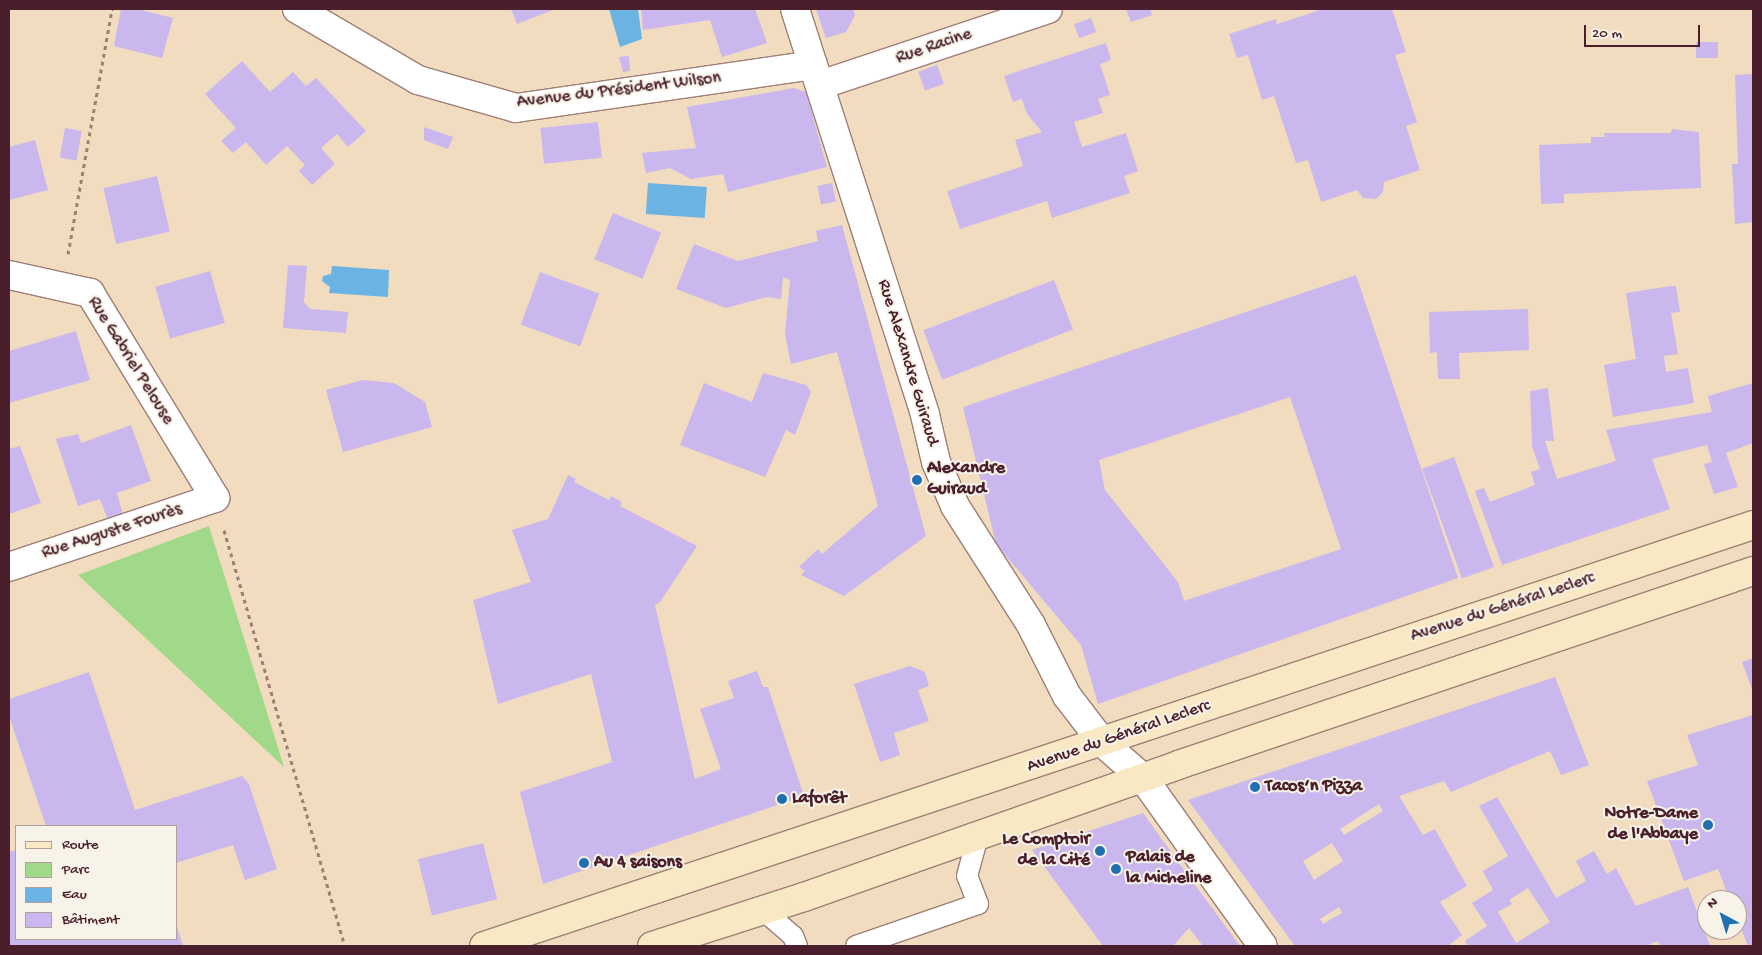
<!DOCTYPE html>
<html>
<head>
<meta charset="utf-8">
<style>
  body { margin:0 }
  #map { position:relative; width:1762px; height:955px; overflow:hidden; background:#f2dcbf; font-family:"Gochi Hand",sans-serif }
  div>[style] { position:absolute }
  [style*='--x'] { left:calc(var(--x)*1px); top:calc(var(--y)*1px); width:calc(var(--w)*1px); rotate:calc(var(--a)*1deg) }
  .green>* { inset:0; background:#a1d98a }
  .water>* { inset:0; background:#6bb3e2; transform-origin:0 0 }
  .building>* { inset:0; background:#c9b7ee; transform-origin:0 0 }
  .path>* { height:3px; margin-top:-1.5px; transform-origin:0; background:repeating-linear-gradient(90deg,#9e7e75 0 4px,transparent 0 8px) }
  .roads { filter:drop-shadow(1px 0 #9e7e75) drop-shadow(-1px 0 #9e7e75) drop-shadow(0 1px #9e7e75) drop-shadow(0 -1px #9e7e75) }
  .lane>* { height:20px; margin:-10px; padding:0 10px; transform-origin:10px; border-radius:10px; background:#fff }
  .street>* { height:28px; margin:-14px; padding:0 14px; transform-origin:14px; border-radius:14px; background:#fff }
  .secondary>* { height:28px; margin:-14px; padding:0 14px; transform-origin:14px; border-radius:14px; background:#f8e8c3 }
  .dots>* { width:14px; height:14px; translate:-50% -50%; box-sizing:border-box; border:2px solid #f7f3e8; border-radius:50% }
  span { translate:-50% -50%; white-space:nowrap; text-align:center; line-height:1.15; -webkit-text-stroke:4px #f7f3e8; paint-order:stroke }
  .street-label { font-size:18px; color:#4a1f2b }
  .poi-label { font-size:18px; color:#4a1f2b; font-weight:700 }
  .left { translate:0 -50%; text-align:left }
  .right { translate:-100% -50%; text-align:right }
  .frame { position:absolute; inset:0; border:10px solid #4a1f2b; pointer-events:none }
  .legend { position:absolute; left:15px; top:825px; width:162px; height:115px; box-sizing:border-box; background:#f7f3e8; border:1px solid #b29e9c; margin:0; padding:6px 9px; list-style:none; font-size:15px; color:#4a1f2b }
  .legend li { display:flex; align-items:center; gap:10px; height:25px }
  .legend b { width:25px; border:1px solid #b29e9c }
  .north { position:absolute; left:1697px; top:890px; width:50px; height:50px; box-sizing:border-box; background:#f7f3e8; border:1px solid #b29e9c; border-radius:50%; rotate:321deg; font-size:14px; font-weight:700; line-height:20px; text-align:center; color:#4a1f2b }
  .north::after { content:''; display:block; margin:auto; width:18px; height:22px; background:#1f6fb2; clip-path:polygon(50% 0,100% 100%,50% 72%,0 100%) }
  .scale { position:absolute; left:1584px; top:25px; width:116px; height:22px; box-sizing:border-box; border:2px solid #4a1f2b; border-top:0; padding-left:6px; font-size:15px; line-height:18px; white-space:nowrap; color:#4a1f2b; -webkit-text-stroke:4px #f7f3e8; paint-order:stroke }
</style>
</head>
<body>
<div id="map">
  <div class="green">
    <div style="clip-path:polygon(209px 526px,284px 767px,78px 575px)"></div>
  </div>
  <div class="water">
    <div style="clip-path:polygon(609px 9px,638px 9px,642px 39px,620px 47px)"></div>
    <div style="left:648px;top:183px;width:59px;height:31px;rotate:4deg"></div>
    <div style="clip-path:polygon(332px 266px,389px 270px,388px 297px,329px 293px,330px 287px,322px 281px,323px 276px,331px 274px)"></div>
  </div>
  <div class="building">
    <div style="clip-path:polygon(121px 9px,137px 9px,173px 18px,162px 58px,114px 46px)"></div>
    <div style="clip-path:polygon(511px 9px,555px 9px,517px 24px)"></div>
    <div style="clip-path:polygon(641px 9px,755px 9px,767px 43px,722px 57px,710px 20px,643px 30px)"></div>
    <div style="clip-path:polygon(816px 9px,853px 9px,855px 15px,846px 32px,826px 38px)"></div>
    <div style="clip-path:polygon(1126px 9px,1150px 9px,1152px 15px,1131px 22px)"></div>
    <div style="clip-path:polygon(1323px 9px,1392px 9px,1406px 52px,1395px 55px,1417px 122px,1406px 126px,1420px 170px,1384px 182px,1383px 192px,1376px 199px,1363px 198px,1357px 190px,1321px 202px,1308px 160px,1296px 163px,1274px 96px,1262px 100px,1248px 55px,1237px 58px,1229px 34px,1276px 19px,1277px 24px)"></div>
    <div style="left:1091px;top:18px;width:15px;height:18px;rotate:70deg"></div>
    <div style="left:1718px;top:42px;width:16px;height:22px;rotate:90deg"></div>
    <div style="clip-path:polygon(1106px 43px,1111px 60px,1100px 64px,1110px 95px,1098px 99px,1103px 113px,1074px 122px,1082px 147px,1126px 133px,1138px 171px,1124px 176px,1130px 193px,1052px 218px,1047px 201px,960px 229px,947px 191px,1023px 166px,1015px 140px,1042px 132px,1027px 114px,1022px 99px,1013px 102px,1004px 76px)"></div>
    <div style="clip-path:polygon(629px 56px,630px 71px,623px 72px,619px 57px)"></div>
    <div style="clip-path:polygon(242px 61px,270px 92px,293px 72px,306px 86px,316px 78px,366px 131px,348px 147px,337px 134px,321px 148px,335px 164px,312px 185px,299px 171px,305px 165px,287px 146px,266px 165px,246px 142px,233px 153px,221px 141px,236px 128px,205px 94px)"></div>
    <div style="left:937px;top:65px;width:20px;height:20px;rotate:70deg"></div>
    <div style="clip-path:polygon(1753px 74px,1753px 222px,1735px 224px,1732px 164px,1738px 164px,1735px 75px)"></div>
    <div style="clip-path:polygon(794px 88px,806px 92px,827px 167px,728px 192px,723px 174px,691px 179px,670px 168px,646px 173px,642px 153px,696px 148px,687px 107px)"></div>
    <div style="left:598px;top:122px;width:36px;height:58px;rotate:84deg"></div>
    <div style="clip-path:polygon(424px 127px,453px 137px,448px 149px,424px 140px)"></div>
    <div style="left:65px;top:128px;width:17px;height:30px;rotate:10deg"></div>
    <div style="clip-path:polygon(1672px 129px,1699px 132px,1701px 188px,1564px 194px,1564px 203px,1541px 204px,1539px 145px,1591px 143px,1591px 137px,1605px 137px,1604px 133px,1671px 133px)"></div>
    <div style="clip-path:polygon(35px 140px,48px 190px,9px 200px,9px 147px)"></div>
    <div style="left:157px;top:176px;width:57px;height:55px;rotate:77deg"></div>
    <div style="left:832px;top:183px;width:19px;height:15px;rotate:78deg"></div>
    <div style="left:613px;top:213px;width:52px;height:50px;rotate:22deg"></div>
    <div style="clip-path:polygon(842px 225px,926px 536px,844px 596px,801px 575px,805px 571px,799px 567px,818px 549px,822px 554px,878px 506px,837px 352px,791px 364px,785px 334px,790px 280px,783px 277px,781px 299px,767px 297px,726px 308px,676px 289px,694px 244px,738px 261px,818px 241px,816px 231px)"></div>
    <div style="clip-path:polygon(288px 265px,307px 266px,304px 302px,310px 309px,348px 312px,346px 333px,283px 328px)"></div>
    <div style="left:210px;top:271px;width:54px;height:57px;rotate:74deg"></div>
    <div style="left:540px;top:272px;width:63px;height:56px;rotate:20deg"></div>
    <div style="clip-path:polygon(evenodd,1356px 275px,1458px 578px,1098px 704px,1081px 645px,996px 544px,963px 407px,1356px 275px,1290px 397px,1341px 549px,1184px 601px,1178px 582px,1105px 490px,1099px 460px,1290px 397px)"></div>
    <div style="left:1054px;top:280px;width:53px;height:140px;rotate:69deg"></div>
    <div style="clip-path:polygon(1671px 286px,1676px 286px,1680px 312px,1671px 313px,1678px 354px,1664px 356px,1666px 372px,1688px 368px,1694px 403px,1613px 417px,1604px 365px,1636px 359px,1626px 293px)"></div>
    <div style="clip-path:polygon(1528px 309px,1529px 350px,1459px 353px,1460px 379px,1438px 379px,1437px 352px,1430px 353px,1429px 312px)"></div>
    <div style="clip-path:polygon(76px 331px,90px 380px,9px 403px,9px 351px)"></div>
    <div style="clip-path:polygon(763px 373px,806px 385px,811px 392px,795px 435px,786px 430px,765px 477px,680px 445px,704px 383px,752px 402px)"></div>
    <div style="clip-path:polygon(362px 380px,394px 383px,425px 402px,432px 427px,343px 452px,326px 390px)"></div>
    <div style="clip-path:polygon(1753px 383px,1753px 443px,1726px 453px,1738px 487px,1714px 494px,1704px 464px,1712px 462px,1707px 445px,1652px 459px,1670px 509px,1502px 565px,1475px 491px,1484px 488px,1490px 502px,1535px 485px,1531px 472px,1540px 469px,1532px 446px,1530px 391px,1548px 388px,1554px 441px,1545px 441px,1557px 479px,1616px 461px,1606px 430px,1712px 412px,1708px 396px)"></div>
    <div style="clip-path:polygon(131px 425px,151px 481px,117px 493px,123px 515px,108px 520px,100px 499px,78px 506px,56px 439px,78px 434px,81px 443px)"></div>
    <div style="clip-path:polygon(20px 446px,41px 503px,9px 514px,9px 449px)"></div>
    <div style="left:1454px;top:457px;width:117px;height:34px;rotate:70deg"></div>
    <div style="clip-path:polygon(568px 475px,576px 479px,574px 482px,609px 500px,611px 496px,622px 502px,620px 506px,697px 546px,660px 602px,655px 605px,695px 779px,721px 769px,700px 709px,734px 698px,728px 681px,757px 671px,763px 687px,768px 687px,804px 796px,543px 884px,520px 792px,612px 762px,591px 674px,498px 704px,473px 600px,531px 582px,512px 530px,548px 519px)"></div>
    <div style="clip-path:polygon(1753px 658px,1753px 692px,1742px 662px)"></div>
    <div style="clip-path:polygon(910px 666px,925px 672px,929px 686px,918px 690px,929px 721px,894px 733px,900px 755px,880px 762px,854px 684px)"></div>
    <div style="clip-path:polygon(89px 672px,135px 810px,242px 776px,249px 784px,277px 869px,245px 880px,233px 845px,176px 863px,176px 826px,46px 826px,9px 716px,9px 699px)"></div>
    <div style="clip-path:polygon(evenodd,1555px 677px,1589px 765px,1561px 775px,1550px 751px,1451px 792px,1444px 781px,1399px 796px,1423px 835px,1435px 829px,1467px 886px,1440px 902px,1462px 935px,1448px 946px,1295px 946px,1188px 800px,1555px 677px,1379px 804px,1383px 811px,1344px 835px,1340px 829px,1379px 804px,1555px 677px,1332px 843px,1343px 861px,1314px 880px,1303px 861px,1332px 843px,1555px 677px,1339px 907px,1342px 913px,1323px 924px,1320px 919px,1339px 907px)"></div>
    <div style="clip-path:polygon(1753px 715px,1753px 946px,1748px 946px,1737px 918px,1737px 900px,1730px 900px,1718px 869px,1684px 881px,1647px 781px,1698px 765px,1687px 735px)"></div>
    <div style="clip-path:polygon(evenodd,1497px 797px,1556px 898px,1586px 881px,1576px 861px,1594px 851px,1607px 874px,1616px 868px,1636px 906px,1688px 887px,1710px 946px,1661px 946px,1657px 941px,1646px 946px,1468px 946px,1465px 941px,1487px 926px,1472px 903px,1493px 890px,1483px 871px,1508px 856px,1479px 806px,1497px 797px,1528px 888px,1550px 922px,1516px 943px,1498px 912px,1512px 904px,1509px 900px,1528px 888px)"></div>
    <div style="clip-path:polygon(1143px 813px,1187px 874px,1240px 946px,1203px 946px,1189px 928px,1173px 946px,1103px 946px,1032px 850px)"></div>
    <div style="left:483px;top:843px;width:58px;height:67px;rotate:76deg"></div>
    <div style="clip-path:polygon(16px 850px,16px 939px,176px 939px,177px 927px,183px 946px,9px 946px,9px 852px)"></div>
  </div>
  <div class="path">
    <div style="--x:68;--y:254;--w:249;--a:-79.8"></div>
    <div style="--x:224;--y:530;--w:433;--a:73.8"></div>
  </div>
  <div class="roads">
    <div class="lane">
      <div style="--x:763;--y:910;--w:40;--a:41"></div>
      <div style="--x:793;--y:936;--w:11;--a:68"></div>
      <div style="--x:856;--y:946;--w:129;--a:-19"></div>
      <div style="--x:978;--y:904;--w:30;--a:-111"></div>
      <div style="--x:967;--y:876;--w:41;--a:-74.6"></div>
    </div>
    <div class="street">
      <div style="--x:297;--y:9;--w:140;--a:30.4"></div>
      <div style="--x:418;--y:80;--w:102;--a:15.9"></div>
      <div style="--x:516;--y:108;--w:300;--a:-8.2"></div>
      <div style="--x:795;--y:9;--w:426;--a:72.2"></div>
      <div style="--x:925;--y:415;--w:48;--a:76.8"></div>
      <div style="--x:936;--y:462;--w:48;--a:66.6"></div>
      <div style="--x:955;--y:506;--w:141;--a:57.4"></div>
      <div style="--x:1031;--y:625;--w:80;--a:63.1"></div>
      <div style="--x:1067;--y:696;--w:59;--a:52.5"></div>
      <div style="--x:1103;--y:743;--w:53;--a:41.2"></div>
      <div style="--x:1143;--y:778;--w:206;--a:54.5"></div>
      <div style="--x:820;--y:85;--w:240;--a:-18.4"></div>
      <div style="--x:9;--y:275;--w:83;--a:12.5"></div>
      <div style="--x:90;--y:293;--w:240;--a:58.6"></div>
      <div style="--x:215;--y:498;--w:217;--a:161.5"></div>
    </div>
    <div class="secondary">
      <div style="--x:484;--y:946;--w:1337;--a:-18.35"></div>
      <div style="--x:652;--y:946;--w:160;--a:-17.9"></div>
      <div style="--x:804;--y:897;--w:397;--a:-19.4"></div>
      <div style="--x:1178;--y:765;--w:607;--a:-18.64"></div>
    </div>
  </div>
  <div class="dots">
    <div style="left:917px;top:480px;background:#1f6fb2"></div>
    <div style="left:1255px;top:787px;background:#1f6fb2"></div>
    <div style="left:782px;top:799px;background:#1f6fb2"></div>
    <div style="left:1708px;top:825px;background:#1f6fb2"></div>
    <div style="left:1100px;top:851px;background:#1f6fb2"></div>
    <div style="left:584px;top:863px;background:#1f6fb2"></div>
    <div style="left:1116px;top:869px;background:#1f6fb2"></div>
  </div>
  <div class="street-label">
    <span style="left:934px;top:47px;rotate:-19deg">Rue Racine</span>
    <span style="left:619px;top:91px;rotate:-7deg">Avenue du Président Wilson</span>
    <span style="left:130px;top:361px;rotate:58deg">Rue Gabriel Pelouse</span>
    <span style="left:907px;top:363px;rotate:73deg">Rue Alexandre Guiraud</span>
    <span style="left:112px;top:532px;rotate:-18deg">Rue Auguste Fourès</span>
    <span style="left:1503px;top:608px;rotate:-18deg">Avenue du Général Leclerc</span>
    <span style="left:1119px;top:737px;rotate:-19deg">Avenue du Général Leclerc</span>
  </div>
  <div class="poi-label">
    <span class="left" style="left:927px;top:480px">Alexandre<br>Guiraud</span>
    <span class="left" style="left:1265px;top:787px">Tacos‘n Pizza</span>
    <span class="left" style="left:792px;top:799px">Laforêt</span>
    <span class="right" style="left:1698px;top:825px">Notre-Dame<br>de l'Abbaye</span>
    <span class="right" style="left:1090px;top:851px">Le Comptoir<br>de la Cité</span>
    <span class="left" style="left:1126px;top:869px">Palais de<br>la Micheline</span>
    <span class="left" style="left:594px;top:863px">Au 4 saisons</span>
  </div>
  <div class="frame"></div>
  <ul class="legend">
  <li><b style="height:6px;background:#f8e8c3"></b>Route</li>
  <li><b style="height:14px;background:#a1d98a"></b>Parc</li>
  <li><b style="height:14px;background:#6bb3e2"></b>Eau</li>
  <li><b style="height:14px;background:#c9b7ee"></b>Bâtiment</li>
  </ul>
  <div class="north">N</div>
  <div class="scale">20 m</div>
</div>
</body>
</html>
